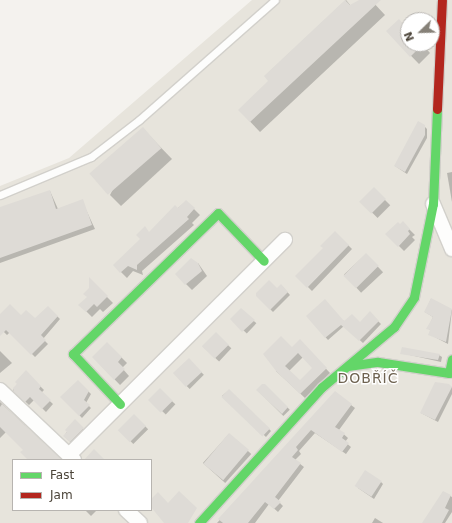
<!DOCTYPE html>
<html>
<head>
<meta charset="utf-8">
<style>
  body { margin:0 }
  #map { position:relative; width:452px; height:523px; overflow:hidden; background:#f4f2ee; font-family:"DejaVu Sans",sans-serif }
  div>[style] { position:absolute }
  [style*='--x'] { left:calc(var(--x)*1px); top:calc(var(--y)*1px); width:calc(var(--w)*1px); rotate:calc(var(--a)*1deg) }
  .residential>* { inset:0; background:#e7e4dc }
  .shadow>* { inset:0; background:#0003; transform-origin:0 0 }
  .building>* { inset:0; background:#dedbd6; transform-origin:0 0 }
  .roads { filter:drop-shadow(1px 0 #d2d0cb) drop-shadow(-1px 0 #d2d0cb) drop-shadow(0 1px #d2d0cb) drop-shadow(0 -1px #d2d0cb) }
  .lane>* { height:7px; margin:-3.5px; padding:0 3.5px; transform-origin:3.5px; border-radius:3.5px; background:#fdfdfc }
  .street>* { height:14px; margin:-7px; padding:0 7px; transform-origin:7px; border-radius:7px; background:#fdfdfc }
  .fast>* { height:9px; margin:-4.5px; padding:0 4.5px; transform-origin:4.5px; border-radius:4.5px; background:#63d668 }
  .jam>* { height:9px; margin:-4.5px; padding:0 4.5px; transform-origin:4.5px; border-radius:4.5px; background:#b3261e }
  span { translate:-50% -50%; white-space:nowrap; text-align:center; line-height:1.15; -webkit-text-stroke:3px #fff; paint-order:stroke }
  .quarter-label { font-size:14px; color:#6e6250; letter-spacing:1px }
  .legend { position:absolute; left:12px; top:459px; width:140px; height:52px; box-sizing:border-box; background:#fff; border:1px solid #b7b4b0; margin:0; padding:5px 7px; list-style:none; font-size:12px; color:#4b4439 }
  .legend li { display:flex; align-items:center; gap:8px; height:20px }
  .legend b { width:20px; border:1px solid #b7b4b0 }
  .north { position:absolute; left:400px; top:12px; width:40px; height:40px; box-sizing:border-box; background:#fff; border:1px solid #b7b4b0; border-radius:50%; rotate:247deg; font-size:11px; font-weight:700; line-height:16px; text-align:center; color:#4b4439 }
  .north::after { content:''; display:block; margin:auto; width:14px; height:18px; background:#868178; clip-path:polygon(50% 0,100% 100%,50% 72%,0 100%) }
</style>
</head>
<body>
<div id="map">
  <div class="residential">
    <div style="clip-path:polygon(evenodd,252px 0,452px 0,452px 523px,0 523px,0 186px,69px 158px,252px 0,408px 20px,432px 20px,432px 44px,408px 44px,408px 20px,252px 0,13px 460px,151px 460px,151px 510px,13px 510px,13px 460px)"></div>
  </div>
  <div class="shadow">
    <div style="clip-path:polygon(346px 0,351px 6px,361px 0,371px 0,385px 15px,260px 132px,239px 110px,270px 81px,265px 76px)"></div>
    <div style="clip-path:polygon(408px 29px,408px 44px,422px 44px,430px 53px,419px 64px,387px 31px)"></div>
    <div style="clip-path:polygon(424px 126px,427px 129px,427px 138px,407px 174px,395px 166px)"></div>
    <div style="clip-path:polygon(143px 129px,172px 159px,121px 206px,110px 195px)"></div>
    <div style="clip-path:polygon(452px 172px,452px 202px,447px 173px)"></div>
    <div style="left:374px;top:189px;width:23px;height:18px;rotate:45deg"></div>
    <div style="clip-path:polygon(50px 191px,58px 209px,82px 201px,95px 229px,0 263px,0 208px)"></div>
    <div style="clip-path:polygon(186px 201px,200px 215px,192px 223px,194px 225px,142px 271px,143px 275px,133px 271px,127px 278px,114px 265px)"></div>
    <div style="clip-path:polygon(403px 223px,415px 235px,412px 237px,415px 240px,404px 251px,387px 234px)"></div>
    <div style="clip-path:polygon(335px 232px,352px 249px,312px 291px,297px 276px,324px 249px)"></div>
    <div style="left:366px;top:254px;width:25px;height:30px;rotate:47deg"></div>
    <div style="clip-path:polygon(198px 263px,207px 276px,192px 290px,176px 274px)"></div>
    <div style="clip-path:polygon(90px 280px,113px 303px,103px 312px,100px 309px,92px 317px,80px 305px,88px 297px)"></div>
    <div style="clip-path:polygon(281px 285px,290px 295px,273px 312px,257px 296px,277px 289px)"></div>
    <div style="clip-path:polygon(431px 299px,452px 310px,448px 344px,429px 334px,431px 331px,428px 328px,433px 317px,425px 312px)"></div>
    <div style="clip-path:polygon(48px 307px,60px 319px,43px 339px,48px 344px,35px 357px,10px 332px,7px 335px,0 328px,0 315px,35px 320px)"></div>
    <div style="left:241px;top:309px;width:21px;height:14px;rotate:43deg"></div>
    <div style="clip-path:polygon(370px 313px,381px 324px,363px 343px,344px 326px,328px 340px,307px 316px,360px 323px)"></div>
    <div style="left:216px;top:334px;width:21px;height:18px;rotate:43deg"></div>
    <div style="clip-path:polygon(evenodd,300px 341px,330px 373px,305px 398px,276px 371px,300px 341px,303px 357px,314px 368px,300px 382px,289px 371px,303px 357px)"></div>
    <div style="clip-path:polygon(107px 343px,127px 363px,122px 368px,129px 376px,120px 385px,93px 357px)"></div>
    <div style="clip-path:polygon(0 351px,12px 363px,0 373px)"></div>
    <div style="clip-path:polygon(401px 353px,439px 355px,442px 357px,441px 362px)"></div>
    <div style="left:189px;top:360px;width:21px;height:20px;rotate:45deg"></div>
    <div style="clip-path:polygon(26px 372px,44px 390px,41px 393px,53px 404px,46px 412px,34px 400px,29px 405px,13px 390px)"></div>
    <div style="clip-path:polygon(78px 381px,91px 394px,86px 403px,91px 408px,82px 418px,62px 397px)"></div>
    <div style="clip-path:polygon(436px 384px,452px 387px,452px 394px,438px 422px,421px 413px)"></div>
    <div style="left:265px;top:385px;width:35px;height:9px;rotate:45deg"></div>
    <div style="left:160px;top:390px;width:21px;height:14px;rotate:43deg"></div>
    <div style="clip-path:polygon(229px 390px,271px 431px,266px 437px,222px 396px)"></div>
    <div style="clip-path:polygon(335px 393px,355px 408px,339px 430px,348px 438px,345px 442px,351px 447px,346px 454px,315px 433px,299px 451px,301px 454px,295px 460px,304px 467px,278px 501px,283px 506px,278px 512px,269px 504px,255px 523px,217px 523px)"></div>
    <div style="clip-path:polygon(0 402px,61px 460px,29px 460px,24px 450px,6px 432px,0 438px)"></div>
    <div style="left:134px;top:415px;width:20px;height:21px;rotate:45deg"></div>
    <div style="clip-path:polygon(75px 421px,88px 434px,76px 447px,64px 436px)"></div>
    <div style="left:229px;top:434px;width:30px;height:39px;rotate:42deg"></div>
    <div style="clip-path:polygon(381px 482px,383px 484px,374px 499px,358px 488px)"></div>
    <div style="clip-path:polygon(443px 492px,452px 497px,452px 512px,445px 523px,424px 523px)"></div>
    <div style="clip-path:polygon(85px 510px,97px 510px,91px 516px)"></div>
    <div style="clip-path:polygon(375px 518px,383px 523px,372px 523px)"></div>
  </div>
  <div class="building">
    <div style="clip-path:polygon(345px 0,350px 5px,359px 0,381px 0,250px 122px,238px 110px,268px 81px,264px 76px)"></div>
    <div style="clip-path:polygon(399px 19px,408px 29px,408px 44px,423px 44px,410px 57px,386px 31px)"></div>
    <div style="clip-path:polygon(418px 121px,425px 125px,425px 135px,405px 172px,394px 166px)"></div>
    <div style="left:143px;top:127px;width:28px;height:71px;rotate:49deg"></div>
    <div style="left:374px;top:187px;width:17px;height:21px;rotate:45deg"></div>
    <div style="clip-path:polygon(50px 190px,56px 209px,83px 199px,92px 225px,0 258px,0 207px)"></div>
    <div style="clip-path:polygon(186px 200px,195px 208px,187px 217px,189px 219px,137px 265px,137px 270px,128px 266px,120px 273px,113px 265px,140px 239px,136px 235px,145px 226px,149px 232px,175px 205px,178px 208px)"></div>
    <div style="clip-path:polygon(403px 221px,410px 229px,408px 231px,410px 234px,398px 247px,385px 234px,398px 222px,400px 224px)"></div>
    <div style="clip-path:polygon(335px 231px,349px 245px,307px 288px,295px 276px,323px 248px,320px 246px)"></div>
    <div style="left:366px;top:253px;width:18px;height:32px;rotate:45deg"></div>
    <div style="clip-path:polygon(191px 258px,198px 263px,202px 271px,185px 285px,175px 274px)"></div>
    <div style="clip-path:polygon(89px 277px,108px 296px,97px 307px,94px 304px,86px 312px,78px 305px,87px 297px,83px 294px,89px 288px)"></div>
    <div style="clip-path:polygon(269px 280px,277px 288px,281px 284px,288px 292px,270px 310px,256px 296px,256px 293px)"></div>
    <div style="clip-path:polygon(431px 298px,452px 309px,446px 342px,428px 335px,430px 330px,426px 329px,433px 317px,424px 312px)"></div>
    <div style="clip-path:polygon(325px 299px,344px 321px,352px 314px,360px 322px,370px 311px,379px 321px,359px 341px,341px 325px,325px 338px,306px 316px)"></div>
    <div style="clip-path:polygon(10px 304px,21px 315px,26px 310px,35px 318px,48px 306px,58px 316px,41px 335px,46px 340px,31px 355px,6px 330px,0 336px,0 314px)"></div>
    <div style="clip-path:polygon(241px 308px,255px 320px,242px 332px,230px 319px)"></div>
    <div style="left:216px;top:332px;width:18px;height:20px;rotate:45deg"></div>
    <div style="clip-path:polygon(evenodd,281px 336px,292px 347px,300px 339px,327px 368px,300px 394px,276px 371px,263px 354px,281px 336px,298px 353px,312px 368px,300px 380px,285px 366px,298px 353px)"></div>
    <div style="clip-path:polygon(107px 342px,122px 357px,118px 362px,125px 369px,114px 380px,92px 357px)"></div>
    <div style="clip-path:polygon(402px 347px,440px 354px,438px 360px,400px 354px)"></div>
    <div style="left:189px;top:358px;width:19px;height:22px;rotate:47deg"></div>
    <div style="clip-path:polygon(26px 370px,41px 386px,39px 389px,51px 400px,42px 409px,30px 397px,25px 402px,14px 392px,13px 388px,17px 384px,15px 382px)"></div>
    <div style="clip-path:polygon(78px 380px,89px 391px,84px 400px,90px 405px,79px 416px,60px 397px)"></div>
    <div style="clip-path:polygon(435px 382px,449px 384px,452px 387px,435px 420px,420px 413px)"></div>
    <div style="clip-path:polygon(262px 384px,265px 384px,288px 407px,282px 414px,256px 390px)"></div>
    <div style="left:160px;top:388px;width:18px;height:17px;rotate:45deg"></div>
    <div style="left:229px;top:389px;width:57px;height:11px;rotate:44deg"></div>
    <div style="clip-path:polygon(335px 391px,352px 404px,335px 427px,345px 433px,342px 438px,349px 443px,342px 452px,311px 430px,296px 447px,298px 450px,292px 457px,301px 463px,275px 497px,281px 502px,274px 509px,265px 502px,248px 523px,223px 523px,218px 519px)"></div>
    <div style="clip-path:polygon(2px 404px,62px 460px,28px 460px,20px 452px,23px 450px,0 427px,0 407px)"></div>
    <div style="left:134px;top:414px;width:17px;height:23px;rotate:45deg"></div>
    <div style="clip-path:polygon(75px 419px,84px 428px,70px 442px,63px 436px,67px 432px,65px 430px)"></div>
    <div style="left:229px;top:433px;width:26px;height:40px;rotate:40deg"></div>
    <div style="clip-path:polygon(94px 449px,105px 460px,84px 460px)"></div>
    <div style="left:365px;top:470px;width:20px;height:19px;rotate:33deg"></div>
    <div style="clip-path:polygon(179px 491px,197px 508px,188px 523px,164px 523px,151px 507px,151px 499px,158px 492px,168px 503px)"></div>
    <div style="clip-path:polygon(443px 491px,451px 495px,445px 508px,449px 510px,442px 523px,422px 523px)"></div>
  </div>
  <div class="roads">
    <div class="lane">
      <div style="--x:0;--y:195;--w:99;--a:-22.7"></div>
      <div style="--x:91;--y:157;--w:61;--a:-37.6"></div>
      <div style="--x:139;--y:120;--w:181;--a:-41.4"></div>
    </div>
    <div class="street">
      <div style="--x:433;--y:204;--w:49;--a:67.1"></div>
      <div style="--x:0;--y:390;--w:102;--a:43.4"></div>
      <div style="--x:69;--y:455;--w:305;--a:-44.9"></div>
      <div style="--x:126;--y:510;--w:19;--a:43"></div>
    </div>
    <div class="fast">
      <div style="--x:348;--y:366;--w:30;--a:-8"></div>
      <div style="--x:378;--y:362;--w:72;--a:8.8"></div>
      <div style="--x:449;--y:373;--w:14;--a:-78"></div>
      <div style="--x:120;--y:404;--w:69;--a:-133.2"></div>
      <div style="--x:73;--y:354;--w:202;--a:-44.2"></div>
      <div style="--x:218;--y:213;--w:66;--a:46.2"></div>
      <div style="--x:199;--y:523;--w:183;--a:-47.9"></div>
      <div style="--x:322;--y:387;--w:94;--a:-39.8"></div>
      <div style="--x:394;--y:327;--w:36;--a:-56"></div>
      <div style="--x:414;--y:297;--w:95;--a:-78.5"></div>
      <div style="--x:433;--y:204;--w:95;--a:-87.6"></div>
    </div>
    <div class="jam">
      <div style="--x:437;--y:109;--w:109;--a:-87.4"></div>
    </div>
  </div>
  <div class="quarter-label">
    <span style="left:368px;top:378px">DOBŘÍČ</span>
  </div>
  <ul class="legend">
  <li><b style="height:5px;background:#63d668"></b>Fast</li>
  <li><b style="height:5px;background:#b3261e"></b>Jam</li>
  </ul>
  <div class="north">N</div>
</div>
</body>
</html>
